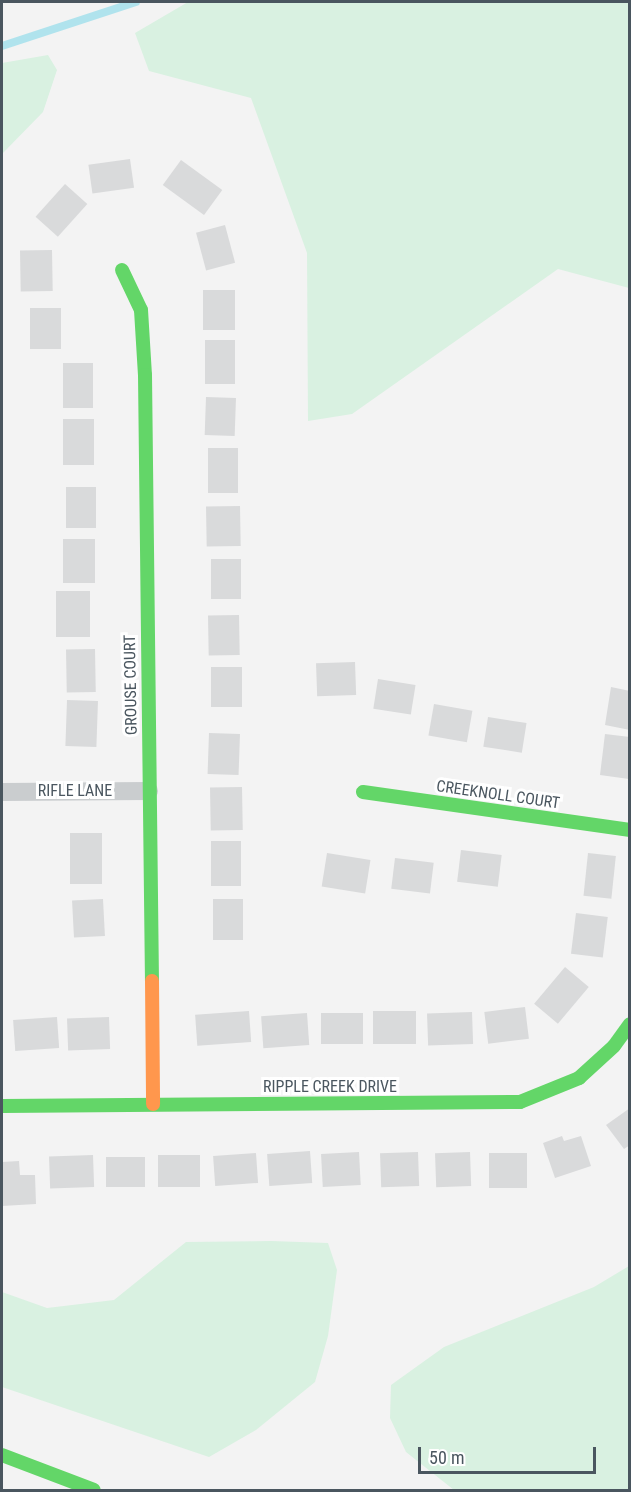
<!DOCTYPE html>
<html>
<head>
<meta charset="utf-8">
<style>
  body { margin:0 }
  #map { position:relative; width:631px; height:1492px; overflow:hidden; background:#f3f3f3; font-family:"Roboto Condensed",sans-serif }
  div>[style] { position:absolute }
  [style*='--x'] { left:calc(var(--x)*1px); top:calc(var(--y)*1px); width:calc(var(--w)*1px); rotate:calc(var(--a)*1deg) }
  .green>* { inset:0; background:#d9f1e1 }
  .stream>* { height:8px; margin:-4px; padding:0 4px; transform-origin:4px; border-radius:4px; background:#b0e3ed }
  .building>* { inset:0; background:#d9dadb; transform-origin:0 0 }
  .street>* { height:18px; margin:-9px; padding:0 9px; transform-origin:9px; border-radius:9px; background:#cacdcf }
  .fast>* { height:14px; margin:-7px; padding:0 7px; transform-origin:7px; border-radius:7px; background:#63d668 }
  .slow>* { height:14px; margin:-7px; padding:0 7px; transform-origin:7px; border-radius:7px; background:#ff974d }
  span { translate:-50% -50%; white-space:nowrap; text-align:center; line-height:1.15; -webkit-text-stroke:6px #fff; paint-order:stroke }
  .street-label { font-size:16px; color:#4a565f }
  .frame { position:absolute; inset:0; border:3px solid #4a565f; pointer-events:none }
  .scale { position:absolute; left:418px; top:1447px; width:178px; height:27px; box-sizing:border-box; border:3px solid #4a565f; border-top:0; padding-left:8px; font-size:18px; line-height:21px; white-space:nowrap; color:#4a565f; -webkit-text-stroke:4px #fff; paint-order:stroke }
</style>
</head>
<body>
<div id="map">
  <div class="green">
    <div style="clip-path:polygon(188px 2px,629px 2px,629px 288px,558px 269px,352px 414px,308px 421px,307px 253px,251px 98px,149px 71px,135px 33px)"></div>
    <div style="clip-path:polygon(48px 55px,57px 70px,43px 112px,2px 154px,2px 63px)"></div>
    <div style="clip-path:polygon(271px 1241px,328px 1243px,337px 1270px,328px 1336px,315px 1382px,256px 1430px,209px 1457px,2px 1387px,2px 1292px,47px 1308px,114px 1300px,186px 1242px)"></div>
    <div style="clip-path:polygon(629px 1266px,629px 1490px,454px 1490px,406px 1452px,390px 1418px,391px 1385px,444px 1347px,594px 1287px)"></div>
  </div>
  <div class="stream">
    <div style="--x:2;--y:46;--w:141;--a:-18.2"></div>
  </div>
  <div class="building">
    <div style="left:130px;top:159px;width:29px;height:42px;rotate:82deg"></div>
    <div style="left:181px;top:160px;width:51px;height:31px;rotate:36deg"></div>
    <div style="left:65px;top:184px;width:30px;height:44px;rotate:42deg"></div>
    <div style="left:225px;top:225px;width:39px;height:30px;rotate:75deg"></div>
    <div style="left:52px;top:250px;width:41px;height:32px;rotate:89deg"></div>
    <div style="left:203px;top:290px;width:32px;height:40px"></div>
    <div style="left:30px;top:308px;width:31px;height:41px"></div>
    <div style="left:205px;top:340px;width:30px;height:44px"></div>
    <div style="left:93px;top:363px;width:45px;height:30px;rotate:90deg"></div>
    <div style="left:206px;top:397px;width:30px;height:38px;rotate:2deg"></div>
    <div style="left:63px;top:419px;width:31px;height:46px"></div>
    <div style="left:238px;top:448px;width:45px;height:30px;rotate:90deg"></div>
    <div style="left:66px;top:487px;width:30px;height:41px"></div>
    <div style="left:240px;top:506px;width:40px;height:34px;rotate:89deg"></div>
    <div style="left:63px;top:539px;width:32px;height:44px"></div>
    <div style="left:211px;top:559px;width:30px;height:40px"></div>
    <div style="left:56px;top:591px;width:34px;height:46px"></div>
    <div style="left:239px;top:615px;width:40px;height:31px;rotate:89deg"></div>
    <div style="left:95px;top:649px;width:43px;height:29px;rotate:89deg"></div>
    <div style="left:355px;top:662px;width:33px;height:39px;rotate:88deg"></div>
    <div style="left:211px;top:667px;width:31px;height:40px"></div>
    <div style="left:378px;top:679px;width:38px;height:30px;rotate:9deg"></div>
    <div style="clip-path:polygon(611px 687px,630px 691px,630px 730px,605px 725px)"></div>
    <div style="left:67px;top:700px;width:31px;height:46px;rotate:2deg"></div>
    <div style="left:434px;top:704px;width:39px;height:32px;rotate:10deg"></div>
    <div style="left:488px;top:717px;width:39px;height:30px;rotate:9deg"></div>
    <div style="left:209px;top:733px;width:31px;height:41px;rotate:2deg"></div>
    <div style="clip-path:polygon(605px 734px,630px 737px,629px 779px,600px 775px)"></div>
    <div style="left:242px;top:787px;width:43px;height:32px;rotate:89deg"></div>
    <div style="left:70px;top:833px;width:32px;height:51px"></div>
    <div style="left:211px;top:841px;width:30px;height:45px"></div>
    <div style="left:461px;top:850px;width:41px;height:32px;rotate:7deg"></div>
    <div style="left:327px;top:853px;width:44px;height:34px;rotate:9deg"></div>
    <div style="left:588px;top:853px;width:28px;height:43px;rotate:6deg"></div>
    <div style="left:395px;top:858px;width:39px;height:31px;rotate:7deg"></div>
    <div style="left:103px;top:899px;width:37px;height:31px;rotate:87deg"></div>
    <div style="left:213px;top:899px;width:30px;height:41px"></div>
    <div style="left:576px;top:913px;width:32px;height:41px;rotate:7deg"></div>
    <div style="left:565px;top:967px;width:31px;height:48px;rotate:40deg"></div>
    <div style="left:525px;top:1007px;width:32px;height:41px;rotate:83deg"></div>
    <div style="left:249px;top:1011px;width:31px;height:54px;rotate:86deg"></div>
    <div style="left:373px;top:1011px;width:43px;height:33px"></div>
    <div style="left:472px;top:1012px;width:32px;height:45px;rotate:88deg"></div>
    <div style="left:307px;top:1013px;width:32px;height:46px;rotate:86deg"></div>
    <div style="left:363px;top:1013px;width:31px;height:42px;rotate:90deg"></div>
    <div style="left:57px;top:1017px;width:31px;height:44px;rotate:86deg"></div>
    <div style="left:109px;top:1017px;width:32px;height:42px;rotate:88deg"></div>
    <div style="clip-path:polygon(630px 1108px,630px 1145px,624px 1149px,606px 1125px)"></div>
    <div style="clip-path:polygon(562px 1136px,564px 1141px,581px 1136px,591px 1166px,555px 1178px,543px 1143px)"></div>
    <div style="left:310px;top:1151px;width:32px;height:43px;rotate:86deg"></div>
    <div style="left:359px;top:1152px;width:33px;height:38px;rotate:87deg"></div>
    <div style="left:418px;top:1152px;width:34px;height:38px;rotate:88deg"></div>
    <div style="left:470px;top:1152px;width:34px;height:35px;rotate:88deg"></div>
    <div style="left:256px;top:1153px;width:30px;height:43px;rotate:86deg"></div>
    <div style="left:489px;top:1153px;width:38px;height:35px"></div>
    <div style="left:93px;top:1155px;width:32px;height:44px;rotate:88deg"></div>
    <div style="left:200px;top:1155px;width:32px;height:42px;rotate:90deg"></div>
    <div style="left:145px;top:1157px;width:30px;height:39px;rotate:90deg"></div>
    <div style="clip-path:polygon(19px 1161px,20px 1175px,35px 1175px,36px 1204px,2px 1206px,2px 1162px)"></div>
  </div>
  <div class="street">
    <div style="--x:2;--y:792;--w:147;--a:-0.4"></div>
  </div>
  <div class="fast">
    <div style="--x:122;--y:270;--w:44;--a:64.6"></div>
    <div style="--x:141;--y:310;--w:65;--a:86.5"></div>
    <div style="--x:145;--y:375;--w:606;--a:89.34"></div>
    <div style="--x:363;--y:792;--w:270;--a:8.1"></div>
    <div style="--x:2;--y:1106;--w:518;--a:-0.44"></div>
    <div style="--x:520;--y:1102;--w:64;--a:-22.1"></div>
    <div style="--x:579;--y:1078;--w:47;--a:-42.4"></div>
    <div style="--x:614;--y:1046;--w:27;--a:-54"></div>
    <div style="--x:2;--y:1455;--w:98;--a:20.8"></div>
  </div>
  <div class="slow">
    <div style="--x:152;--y:981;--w:123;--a:89.5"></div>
  </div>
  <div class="street-label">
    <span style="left:131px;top:685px;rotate:-91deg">GROUSE COURT</span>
    <span style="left:75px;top:791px">RIFLE LANE</span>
    <span style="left:498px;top:795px;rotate:8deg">CREEKNOLL COURT</span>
    <span style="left:330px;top:1087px">RIPPLE CREEK DRIVE</span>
  </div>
  <div class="frame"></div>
  <div class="scale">50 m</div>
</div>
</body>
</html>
